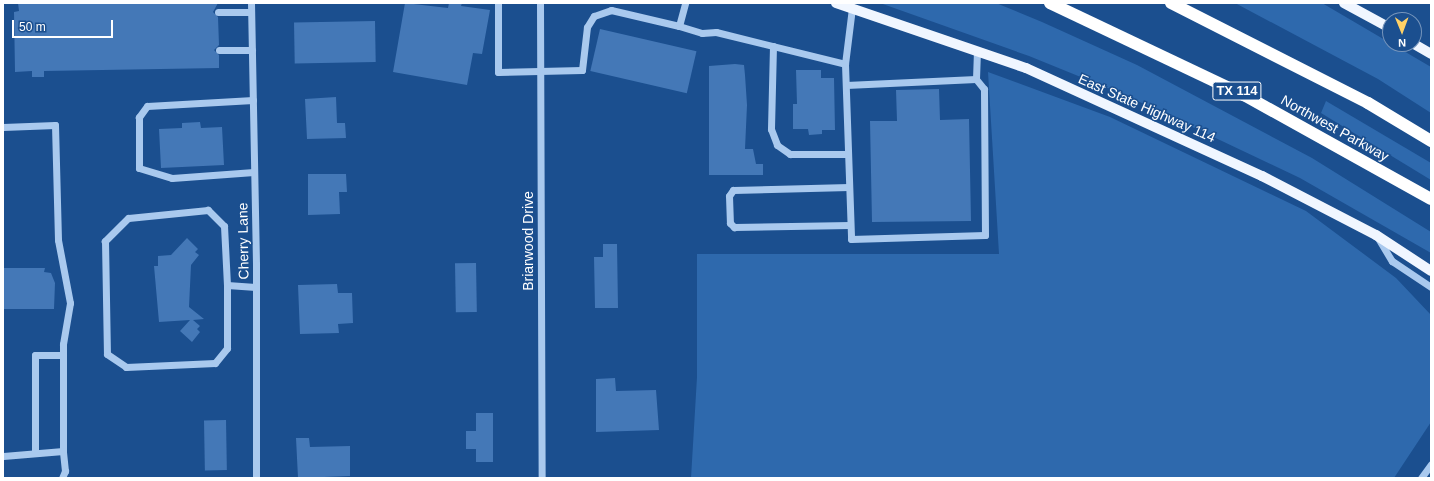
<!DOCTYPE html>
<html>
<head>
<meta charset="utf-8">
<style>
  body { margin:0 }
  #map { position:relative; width:1434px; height:481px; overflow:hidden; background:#1b4f8f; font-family:Arial,sans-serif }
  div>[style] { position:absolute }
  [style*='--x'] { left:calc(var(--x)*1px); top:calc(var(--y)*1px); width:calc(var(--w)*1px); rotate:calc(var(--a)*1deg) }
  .green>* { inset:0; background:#2e69ad }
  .building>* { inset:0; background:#4478b7; transform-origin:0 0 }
  .minor>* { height:7px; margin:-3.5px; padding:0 3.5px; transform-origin:3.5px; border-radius:3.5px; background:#a9c9ee }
  .major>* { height:10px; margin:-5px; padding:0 5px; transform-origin:5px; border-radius:5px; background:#f0f6ff }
  .highway>* { height:12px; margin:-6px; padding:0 6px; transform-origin:6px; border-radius:6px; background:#fff }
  span { translate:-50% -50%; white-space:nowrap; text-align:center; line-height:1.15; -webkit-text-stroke:3px #1b4f8f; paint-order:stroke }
  .shield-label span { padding:1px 3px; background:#1b4f8f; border:1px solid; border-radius:3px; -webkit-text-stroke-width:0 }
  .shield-label { font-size:13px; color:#fff; font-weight:700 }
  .street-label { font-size:14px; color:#fff }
  .frame { position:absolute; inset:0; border:4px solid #fff; pointer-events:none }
  .north { position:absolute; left:1382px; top:12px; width:40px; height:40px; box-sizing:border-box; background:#1b4f8f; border:1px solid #7695bc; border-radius:50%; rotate:179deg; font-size:11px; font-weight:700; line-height:16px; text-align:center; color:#fff }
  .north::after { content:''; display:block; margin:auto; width:14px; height:18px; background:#ffd166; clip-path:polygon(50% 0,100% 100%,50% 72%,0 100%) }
  .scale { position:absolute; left:12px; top:20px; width:101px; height:18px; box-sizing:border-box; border:2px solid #fff; border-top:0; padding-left:5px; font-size:12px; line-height:14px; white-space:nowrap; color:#fff; -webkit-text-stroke:3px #1b4f8f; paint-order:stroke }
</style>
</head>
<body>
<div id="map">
  <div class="green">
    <div style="clip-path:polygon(880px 3px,996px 3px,1042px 22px,1137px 65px,1312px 158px,1431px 232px,1431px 253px,1300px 178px,1125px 95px,1029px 56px)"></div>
    <div style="clip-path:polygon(1235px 3px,1322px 3px,1431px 67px,1431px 113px,1378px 79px)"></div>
    <div style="clip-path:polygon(988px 72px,1110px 117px,1306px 211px,1396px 278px,1431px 315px,1431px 422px,1394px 478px,691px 478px,697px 377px,697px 254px,999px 254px)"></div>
    <div style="clip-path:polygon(1326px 101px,1431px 163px,1431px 180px,1321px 113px)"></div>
  </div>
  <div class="building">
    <div style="clip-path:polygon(18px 3px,218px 3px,213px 12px,218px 17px,219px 45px,214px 50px,219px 55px,219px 68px,44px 71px,44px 77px,32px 77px,32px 71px,15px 72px,14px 12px,19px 11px)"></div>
    <div style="clip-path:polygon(405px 3px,448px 8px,449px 3px,462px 3px,461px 6px,490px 10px,482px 54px,473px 53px,467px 85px,393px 72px)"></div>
    <div style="left:375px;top:21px;width:41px;height:81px;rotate:89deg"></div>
    <div style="left:600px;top:29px;width:99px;height:43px;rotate:13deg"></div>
    <div style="clip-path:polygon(735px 64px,744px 65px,745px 75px,747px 105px,745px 149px,753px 149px,756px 164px,763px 164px,763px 175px,709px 175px,709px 66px)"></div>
    <div style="clip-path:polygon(796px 70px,821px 70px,821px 78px,834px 78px,835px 130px,822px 130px,822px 134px,809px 135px,808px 129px,793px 129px,793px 104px,797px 104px)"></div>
    <div style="clip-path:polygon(939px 89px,940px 120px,969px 119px,971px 221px,872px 222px,870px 121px,897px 121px,896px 90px)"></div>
    <div style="clip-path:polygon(336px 97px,337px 123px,345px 123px,346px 138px,307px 139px,305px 99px)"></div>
    <div style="clip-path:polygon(200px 122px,201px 128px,222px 127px,224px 165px,161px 168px,159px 129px,182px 128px,182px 123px)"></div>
    <div style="clip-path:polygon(308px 174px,346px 174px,347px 192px,339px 192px,340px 214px,308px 215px)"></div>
    <div style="clip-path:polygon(187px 238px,198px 249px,195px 252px,199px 255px,191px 265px,189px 307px,204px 319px,193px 320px,200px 326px,197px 329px,200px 332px,192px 342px,180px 331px,190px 320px,159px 322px,154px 266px,158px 266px,158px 256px,171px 255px)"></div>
    <div style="clip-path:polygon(603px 244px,617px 244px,618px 308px,595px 308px,594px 257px,603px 257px)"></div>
    <div style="left:476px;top:263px;width:49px;height:21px;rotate:89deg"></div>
    <div style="clip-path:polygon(3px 268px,45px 268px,44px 272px,51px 273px,55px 283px,54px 309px,3px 309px)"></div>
    <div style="clip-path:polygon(337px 284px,338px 293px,352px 293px,353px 323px,338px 324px,339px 333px,300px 334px,298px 285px)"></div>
    <div style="clip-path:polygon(615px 378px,616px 391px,656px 390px,659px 430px,596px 432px,596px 379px)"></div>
    <div style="clip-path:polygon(476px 413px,493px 413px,493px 462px,476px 462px,476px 449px,466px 449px,466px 431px,476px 431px)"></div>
    <div style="left:226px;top:420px;width:50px;height:22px;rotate:89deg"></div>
    <div style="clip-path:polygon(296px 438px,309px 438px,310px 447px,350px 446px,350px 476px,298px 478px)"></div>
  </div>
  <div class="minor">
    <div style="--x:251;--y:3;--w:261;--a:88.9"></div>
    <div style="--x:256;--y:264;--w:214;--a:90"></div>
    <div style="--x:498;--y:3;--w:69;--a:90"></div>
    <div style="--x:498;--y:72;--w:84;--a:-1.4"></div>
    <div style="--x:582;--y:70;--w:43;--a:-83.4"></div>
    <div style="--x:587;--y:27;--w:13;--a:-58"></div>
    <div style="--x:594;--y:16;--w:18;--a:-19"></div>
    <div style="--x:611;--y:10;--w:70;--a:13.2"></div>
    <div style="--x:679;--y:26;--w:24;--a:-75"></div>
    <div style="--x:540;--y:3;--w:475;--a:89.8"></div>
    <div style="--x:218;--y:12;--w:33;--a:0"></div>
    <div style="--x:679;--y:26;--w:24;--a:17"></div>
    <div style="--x:702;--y:33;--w:14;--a:-4"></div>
    <div style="--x:716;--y:32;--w:133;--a:13.9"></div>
    <div style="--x:845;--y:64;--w:56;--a:-82.9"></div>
    <div style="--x:773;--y:46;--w:83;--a:91.4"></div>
    <div style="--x:771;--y:129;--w:17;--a:69"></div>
    <div style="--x:777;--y:145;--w:16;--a:35"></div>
    <div style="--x:790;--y:154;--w:58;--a:0"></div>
    <div style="--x:219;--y:50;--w:33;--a:0"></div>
    <div style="--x:845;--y:64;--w:175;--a:88"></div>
    <div style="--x:851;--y:239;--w:134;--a:-1.7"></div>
    <div style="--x:985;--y:235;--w:146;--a:-90.4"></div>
    <div style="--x:984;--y:89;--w:13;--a:-129"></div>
    <div style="--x:976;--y:79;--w:28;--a:-88"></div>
    <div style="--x:846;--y:85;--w:130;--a:-2.6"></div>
    <div style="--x:253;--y:100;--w:106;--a:176.8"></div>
    <div style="--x:147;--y:106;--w:14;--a:126"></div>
    <div style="--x:139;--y:117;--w:51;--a:90"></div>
    <div style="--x:139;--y:168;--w:34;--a:17"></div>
    <div style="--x:172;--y:178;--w:82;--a:-4.2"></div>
    <div style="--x:3;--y:127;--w:52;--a:-2.2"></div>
    <div style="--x:55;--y:125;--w:115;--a:88.5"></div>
    <div style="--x:58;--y:240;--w:64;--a:79.2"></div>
    <div style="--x:70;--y:303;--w:42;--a:99.7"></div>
    <div style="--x:63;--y:344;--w:107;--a:90"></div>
    <div style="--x:63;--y:451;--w:60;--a:175.2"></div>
    <div style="--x:849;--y:187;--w:116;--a:178.5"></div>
    <div style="--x:733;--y:190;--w:7;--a:124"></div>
    <div style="--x:729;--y:196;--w:27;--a:88"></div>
    <div style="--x:730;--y:223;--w:6;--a:45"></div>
    <div style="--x:734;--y:227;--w:116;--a:-1"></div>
    <div style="--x:1378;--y:238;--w:27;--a:59"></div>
    <div style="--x:1392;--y:261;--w:47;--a:33.7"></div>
    <div style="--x:227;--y:285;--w:59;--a:-92.9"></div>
    <div style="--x:224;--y:226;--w:23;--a:-135"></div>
    <div style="--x:208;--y:210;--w:80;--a:174.3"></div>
    <div style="--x:128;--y:218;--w:33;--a:135"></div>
    <div style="--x:105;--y:241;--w:113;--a:89"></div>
    <div style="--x:107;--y:354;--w:23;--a:34"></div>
    <div style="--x:126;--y:367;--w:89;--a:-2.6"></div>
    <div style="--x:215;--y:363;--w:19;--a:-51"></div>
    <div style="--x:227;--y:348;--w:63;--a:-90"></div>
    <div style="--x:227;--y:285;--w:29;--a:4"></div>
    <div style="--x:35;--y:453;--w:98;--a:-90"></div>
    <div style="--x:35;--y:355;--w:28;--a:0"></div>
    <div style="--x:62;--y:478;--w:8;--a:-67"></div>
    <div style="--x:65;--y:471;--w:20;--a:-96"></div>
    <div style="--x:1421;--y:478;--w:17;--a:-54"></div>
  </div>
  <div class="major">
    <div style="--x:836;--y:3;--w:201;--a:18.9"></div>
    <div style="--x:1026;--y:68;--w:260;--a:24.6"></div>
    <div style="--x:1262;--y:176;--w:128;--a:27.4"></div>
    <div style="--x:1376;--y:235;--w:66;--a:33.2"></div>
    <div style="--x:1344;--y:3;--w:52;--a:28.5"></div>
    <div style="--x:1414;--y:44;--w:20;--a:30"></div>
  </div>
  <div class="highway">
    <div style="--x:1050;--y:3;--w:215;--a:25.4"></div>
    <div style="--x:1244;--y:95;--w:214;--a:29.1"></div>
    <div style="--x:1171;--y:3;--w:221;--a:26.9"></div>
    <div style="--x:1368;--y:103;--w:74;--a:31.1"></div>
  </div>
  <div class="shield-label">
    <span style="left:1237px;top:91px">TX 114</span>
  </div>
  <div class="street-label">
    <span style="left:1147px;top:108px;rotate:24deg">East State Highway 114</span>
    <span style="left:1335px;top:128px;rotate:29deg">Northwest Parkway</span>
    <span style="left:243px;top:241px;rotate:-91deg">Cherry Lane</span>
    <span style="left:528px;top:241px;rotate:-90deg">Briarwood Drive</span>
  </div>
  <div class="frame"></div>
  <div class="north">N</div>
  <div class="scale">50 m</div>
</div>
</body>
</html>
